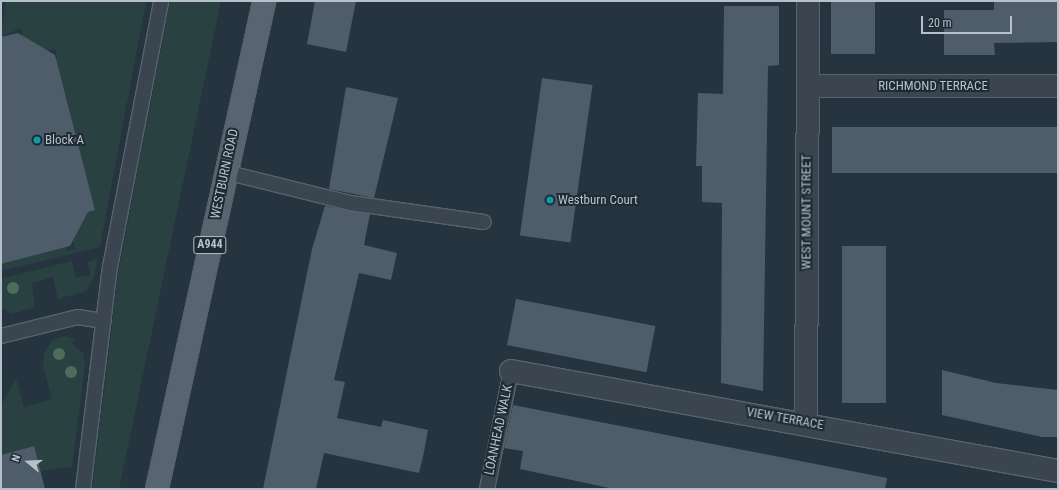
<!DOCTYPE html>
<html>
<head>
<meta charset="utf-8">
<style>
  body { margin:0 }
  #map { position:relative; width:1059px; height:490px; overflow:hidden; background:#26343f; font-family:"Roboto Condensed",sans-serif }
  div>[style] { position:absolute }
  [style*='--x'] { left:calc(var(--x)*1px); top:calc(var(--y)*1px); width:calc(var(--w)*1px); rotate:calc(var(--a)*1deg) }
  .green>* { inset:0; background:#294241 }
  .building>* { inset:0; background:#4f5d6a; transform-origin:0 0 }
  .roads { filter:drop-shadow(1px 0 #57636d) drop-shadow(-1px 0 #57636d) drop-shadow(0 1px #57636d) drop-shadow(0 -1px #57636d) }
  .service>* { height:14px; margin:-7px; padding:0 7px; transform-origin:7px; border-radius:7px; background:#3a454f }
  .minor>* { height:22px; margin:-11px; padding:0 11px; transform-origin:11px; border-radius:11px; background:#3a454f }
  .primary>* { height:22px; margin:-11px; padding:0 11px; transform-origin:11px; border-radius:11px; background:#58646f }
  .trees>* { width:12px; height:12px; margin:-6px; border-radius:50%; background:#4e6c5b }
  .dots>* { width:11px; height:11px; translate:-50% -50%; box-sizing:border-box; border:2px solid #1e2a34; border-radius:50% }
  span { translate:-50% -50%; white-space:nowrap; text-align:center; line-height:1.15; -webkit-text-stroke:4px #1e2a34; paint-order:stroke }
  .shield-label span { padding:1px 3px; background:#1e2a34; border:1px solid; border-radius:3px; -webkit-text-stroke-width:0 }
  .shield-label { font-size:12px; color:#b6c0ca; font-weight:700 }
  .street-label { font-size:13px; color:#b6c0ca }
  .poi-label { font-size:13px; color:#b6c0ca }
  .left { translate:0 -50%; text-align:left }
  .frame { position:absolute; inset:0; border:2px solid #b6c0ca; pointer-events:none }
  .north { position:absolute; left:8px; top:442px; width:40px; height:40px; -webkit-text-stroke:3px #1e2a34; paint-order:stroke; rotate:288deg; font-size:11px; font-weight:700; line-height:16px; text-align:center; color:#b6c0ca }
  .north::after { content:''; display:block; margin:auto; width:14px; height:18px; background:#b6c0ca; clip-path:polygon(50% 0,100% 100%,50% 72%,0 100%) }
  .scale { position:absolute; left:921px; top:16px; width:91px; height:18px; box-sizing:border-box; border:2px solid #b6c0ca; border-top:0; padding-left:5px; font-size:12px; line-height:14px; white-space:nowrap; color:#b6c0ca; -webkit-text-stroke:3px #1e2a34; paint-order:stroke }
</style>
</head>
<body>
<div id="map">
  <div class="green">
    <div style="clip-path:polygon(6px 1px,146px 1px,100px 247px,1px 271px,1px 264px,66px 247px,67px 251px,75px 249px,73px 240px,88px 212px,95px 210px,92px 199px,88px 200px,83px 165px,65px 109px,69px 108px,66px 95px,62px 96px,53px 59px,57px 58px,55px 49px,47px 51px,23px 36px,21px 28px,1px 37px)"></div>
    <div style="clip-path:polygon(170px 1px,221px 1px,119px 489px,92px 489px,119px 269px)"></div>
    <div style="clip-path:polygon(98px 259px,93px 280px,86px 291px,58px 299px,53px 277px,32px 283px,35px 307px,12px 314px,1px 308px,1px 279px,72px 261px,76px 278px,91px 275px,87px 262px)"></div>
    <div style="clip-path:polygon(66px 336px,75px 339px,72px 344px,83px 353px,85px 364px,72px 467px,40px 471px,33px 446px,1px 455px,1px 406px,16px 378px,24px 407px,52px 399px,43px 366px,44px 354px,52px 340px)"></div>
  </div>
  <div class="building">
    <div style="clip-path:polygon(315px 1px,356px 1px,346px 52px,307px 44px)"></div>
    <div style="left:831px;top:1px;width:44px;height:53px"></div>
    <div style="clip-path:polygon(994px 1px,1058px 1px,1058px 42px,994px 43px,995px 55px,944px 55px,944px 10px,994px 10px)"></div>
    <div style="clip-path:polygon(724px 6px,779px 6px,779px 65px,768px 66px,763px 391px,721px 383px,722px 203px,702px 202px,702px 166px,696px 166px,698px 93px,723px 94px)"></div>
    <div style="clip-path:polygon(18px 33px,55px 55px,95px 210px,88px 212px,70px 246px,1px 264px,1px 37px)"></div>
    <div style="left:542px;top:78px;width:51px;height:159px;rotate:8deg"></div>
    <div style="clip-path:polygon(346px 87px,398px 98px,374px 198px,329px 189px)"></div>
    <div style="left:1058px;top:127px;width:46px;height:226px;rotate:90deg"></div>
    <div style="clip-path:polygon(325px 206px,370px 214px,364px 245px,397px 253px,391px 280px,359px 273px,334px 380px,345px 382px,337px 418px,381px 427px,383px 420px,428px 430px,423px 457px,419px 473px,324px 453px,316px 489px,263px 489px,312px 249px)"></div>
    <div style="left:842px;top:246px;width:44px;height:157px"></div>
    <div style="left:516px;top:299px;width:142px;height:47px;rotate:11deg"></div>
    <div style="clip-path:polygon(942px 370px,996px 383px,1058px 390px,1058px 437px,1042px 437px,942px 415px)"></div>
    <div style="clip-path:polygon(513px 405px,887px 478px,885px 489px,614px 489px,520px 469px,523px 451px,504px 448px)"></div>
    <div style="clip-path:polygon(34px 446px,45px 489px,1px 489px,1px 455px)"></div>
  </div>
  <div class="roads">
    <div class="service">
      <div style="--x:225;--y:172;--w:129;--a:13.9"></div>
      <div style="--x:350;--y:203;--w:135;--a:8.1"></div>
      <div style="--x:1;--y:336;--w:79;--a:-13.9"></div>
      <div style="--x:78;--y:317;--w:26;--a:9"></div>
      <div style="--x:83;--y:489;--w:224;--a:-83.1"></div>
      <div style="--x:110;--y:267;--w:271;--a:-79.1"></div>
      <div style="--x:487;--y:489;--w:120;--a:-78.5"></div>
    </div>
    <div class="minor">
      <div style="--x:808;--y:86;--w:250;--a:0"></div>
      <div style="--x:511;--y:371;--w:556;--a:10.36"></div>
      <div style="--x:806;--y:423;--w:422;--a:-89.7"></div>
    </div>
    <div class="primary">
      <div style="--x:157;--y:489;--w:500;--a:-77.6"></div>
    </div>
  </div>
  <div class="trees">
    <div style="left:13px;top:288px"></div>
    <div style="left:59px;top:354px"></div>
    <div style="left:71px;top:372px"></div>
  </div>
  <div class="dots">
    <div style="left:37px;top:140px;background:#0f9aa8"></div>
    <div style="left:550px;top:200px;background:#0f9aa8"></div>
  </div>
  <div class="shield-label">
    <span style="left:210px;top:245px">A944</span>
  </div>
  <div class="street-label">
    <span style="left:933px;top:86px">RICHMOND TERRACE</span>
    <span style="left:225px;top:174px;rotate:-78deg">WESTBURN ROAD</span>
    <span style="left:807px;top:212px;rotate:-90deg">WEST MOUNT STREET</span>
    <span style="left:785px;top:419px;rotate:10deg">VIEW TERRACE</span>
    <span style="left:499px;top:430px;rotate:-78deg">LOANHEAD WALK</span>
  </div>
  <div class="poi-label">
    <span class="left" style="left:45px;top:140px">Block A</span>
    <span class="left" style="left:558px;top:200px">Westburn Court</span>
  </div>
  <div class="frame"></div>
  <div class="north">N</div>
  <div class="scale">20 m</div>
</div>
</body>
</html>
